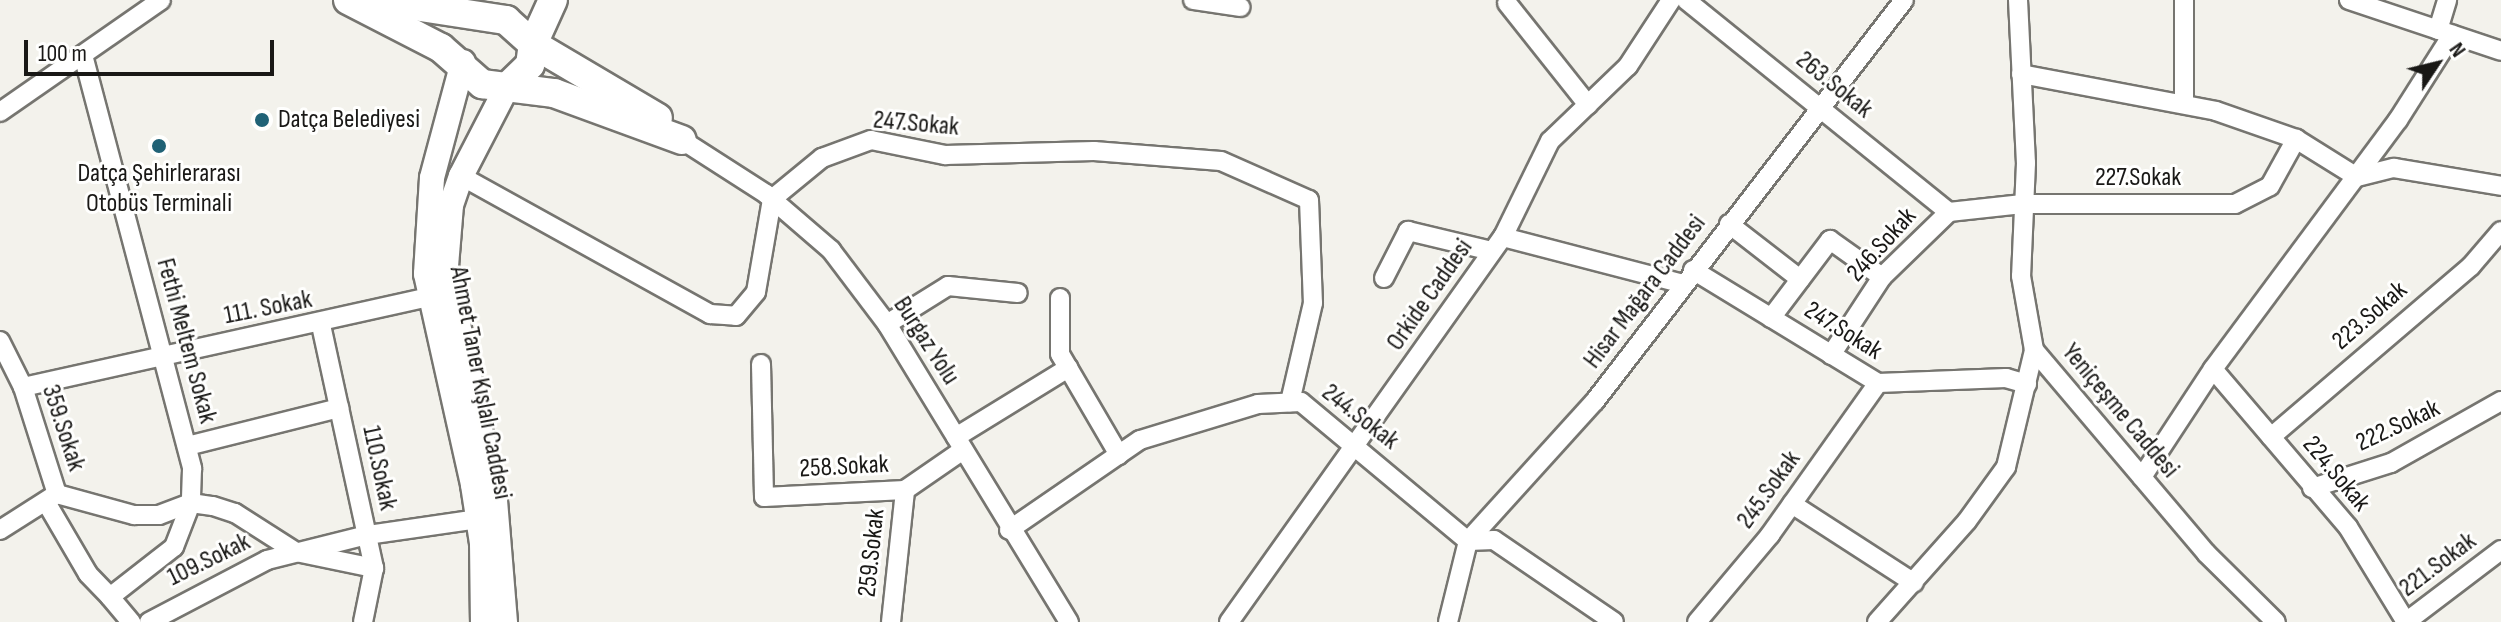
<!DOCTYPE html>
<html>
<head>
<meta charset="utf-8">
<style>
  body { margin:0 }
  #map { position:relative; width:2501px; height:622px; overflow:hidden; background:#f3f2ec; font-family:"Sofia Sans Condensed",sans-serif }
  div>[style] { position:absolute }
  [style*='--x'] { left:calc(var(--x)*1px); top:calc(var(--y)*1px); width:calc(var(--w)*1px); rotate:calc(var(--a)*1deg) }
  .roads { filter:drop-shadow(2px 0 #767570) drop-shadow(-2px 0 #767570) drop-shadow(0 2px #767570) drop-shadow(0 -2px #767570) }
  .minor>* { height:18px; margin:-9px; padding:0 9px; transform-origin:9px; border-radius:9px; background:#fff }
  .major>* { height:24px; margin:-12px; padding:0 12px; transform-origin:12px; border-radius:12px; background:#fff }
  .highway>* { height:28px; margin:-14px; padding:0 14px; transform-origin:14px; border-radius:14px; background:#fff }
  .dots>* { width:22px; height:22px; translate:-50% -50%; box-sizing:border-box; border:4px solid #fffffe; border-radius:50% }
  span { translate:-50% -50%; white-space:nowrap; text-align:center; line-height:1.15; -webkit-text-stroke:6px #fffffe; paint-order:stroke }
  .street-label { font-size:26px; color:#191816 }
  .poi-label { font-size:26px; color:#191816 }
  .left { translate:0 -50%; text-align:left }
  .north { position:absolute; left:2397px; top:24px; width:80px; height:80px; -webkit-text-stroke:6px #fffffe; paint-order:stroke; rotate:55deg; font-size:22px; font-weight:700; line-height:32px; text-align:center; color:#191816 }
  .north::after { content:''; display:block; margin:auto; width:28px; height:36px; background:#191816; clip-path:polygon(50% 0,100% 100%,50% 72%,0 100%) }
  .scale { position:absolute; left:24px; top:40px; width:250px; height:36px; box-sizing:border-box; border:4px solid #191816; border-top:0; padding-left:10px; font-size:24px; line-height:28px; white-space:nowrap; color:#191816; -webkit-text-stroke:6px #fffffe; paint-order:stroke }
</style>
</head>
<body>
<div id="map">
  <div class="roads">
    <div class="minor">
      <div style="--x:1193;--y:0;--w:48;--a:8.5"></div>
      <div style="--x:1686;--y:0;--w:338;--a:38.9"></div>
      <div style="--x:2018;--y:0;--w:163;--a:87.2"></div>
      <div style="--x:2026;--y:163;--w:113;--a:92.5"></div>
      <div style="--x:2021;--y:276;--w:75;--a:80"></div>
      <div style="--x:2034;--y:350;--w:266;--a:49.7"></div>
      <div style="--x:2206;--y:553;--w:98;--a:44.6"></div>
      <div style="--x:2349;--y:0;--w:160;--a:18.5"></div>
      <div style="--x:1507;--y:3;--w:130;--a:51.5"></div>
      <div style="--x:2438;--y:30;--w:31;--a:-73"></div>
      <div style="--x:83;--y:55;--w:428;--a:75.2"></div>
      <div style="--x:192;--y:469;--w:34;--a:92"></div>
      <div style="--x:191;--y:503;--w:47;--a:111.1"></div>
      <div style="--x:174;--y:547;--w:81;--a:142"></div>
      <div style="--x:110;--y:597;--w:33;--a:50"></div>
      <div style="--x:2021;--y:74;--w:198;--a:10.7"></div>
      <div style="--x:2216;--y:111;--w:85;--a:19.3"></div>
      <div style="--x:2296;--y:139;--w:72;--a:31.9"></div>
      <div style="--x:2357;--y:177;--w:38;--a:-14"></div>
      <div style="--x:2394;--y:168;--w:109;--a:9.5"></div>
      <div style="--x:2184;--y:104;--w:104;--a:-90"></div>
      <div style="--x:0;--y:112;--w:196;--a:-34.8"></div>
      <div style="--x:682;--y:140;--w:100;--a:32.7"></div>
      <div style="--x:766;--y:194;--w:86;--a:40.7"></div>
      <div style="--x:831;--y:250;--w:93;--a:52.9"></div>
      <div style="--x:887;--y:324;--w:349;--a:58.6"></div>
      <div style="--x:461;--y:176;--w:285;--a:29"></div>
      <div style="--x:710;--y:314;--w:26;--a:4"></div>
      <div style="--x:736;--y:316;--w:31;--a:-50"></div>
      <div style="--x:756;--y:292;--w:94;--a:-80.2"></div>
      <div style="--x:772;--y:199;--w:65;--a:-39.4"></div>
      <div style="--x:822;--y:158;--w:52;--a:-20.2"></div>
      <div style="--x:871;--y:140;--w:76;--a:11.5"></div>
      <div style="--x:945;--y:155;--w:149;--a:-1.5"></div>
      <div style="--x:1094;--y:151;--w:127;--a:4.5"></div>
      <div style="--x:1221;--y:161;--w:96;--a:23.9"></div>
      <div style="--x:1309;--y:200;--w:103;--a:87.8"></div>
      <div style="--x:1313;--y:303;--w:102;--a:103.1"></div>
      <div style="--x:1949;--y:212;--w:74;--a:-6.2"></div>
      <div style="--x:2023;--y:204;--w:212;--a:0"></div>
      <div style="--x:2235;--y:204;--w:39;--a:-27"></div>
      <div style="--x:2270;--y:186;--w:54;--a:-61"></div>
      <div style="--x:1729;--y:224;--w:90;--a:37.8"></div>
      <div style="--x:1503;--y:237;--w:186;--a:14.6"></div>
      <div style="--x:1693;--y:270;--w:217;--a:31.4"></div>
      <div style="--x:1878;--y:383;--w:128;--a:-2.2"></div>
      <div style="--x:2006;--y:378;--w:22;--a:16"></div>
      <div style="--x:1384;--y:278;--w:53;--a:-62.9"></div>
      <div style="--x:1408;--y:231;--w:86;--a:13.4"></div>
      <div style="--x:1060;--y:298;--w:56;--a:90"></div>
      <div style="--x:1060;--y:354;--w:117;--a:59.7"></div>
      <div style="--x:1771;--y:318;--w:98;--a:-52.9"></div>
      <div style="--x:1830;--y:240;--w:64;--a:35.4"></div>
      <div style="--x:887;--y:324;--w:72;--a:-31.9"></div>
      <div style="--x:948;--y:286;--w:70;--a:5.7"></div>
      <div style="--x:321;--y:325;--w:249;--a:77.7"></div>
      <div style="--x:374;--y:568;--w:55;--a:101.5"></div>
      <div style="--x:0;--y:341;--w:51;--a:63.4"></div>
      <div style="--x:23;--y:387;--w:112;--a:72.4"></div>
      <div style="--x:57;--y:494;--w:80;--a:15.3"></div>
      <div style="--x:134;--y:515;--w:25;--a:0"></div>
      <div style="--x:159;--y:515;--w:34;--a:-21"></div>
      <div style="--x:191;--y:503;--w:22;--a:8"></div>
      <div style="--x:213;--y:506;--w:23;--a:18"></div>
      <div style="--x:235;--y:513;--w:72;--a:32.6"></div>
      <div style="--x:296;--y:552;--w:80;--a:11.6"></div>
      <div style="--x:1831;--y:355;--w:93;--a:-56.8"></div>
      <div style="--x:1882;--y:277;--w:93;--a:-44.1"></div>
      <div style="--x:761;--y:364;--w:133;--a:88.7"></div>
      <div style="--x:764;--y:497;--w:141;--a:-2.8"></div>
      <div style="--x:905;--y:490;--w:70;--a:-34.6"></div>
      <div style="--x:2213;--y:369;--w:208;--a:49.5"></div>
      <div style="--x:2348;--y:527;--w:111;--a:58.6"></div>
      <div style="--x:23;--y:387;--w:416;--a:-12.5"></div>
      <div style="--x:956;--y:437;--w:132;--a:-31.6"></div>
      <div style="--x:2271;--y:437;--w:263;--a:-40.5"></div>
      <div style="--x:2471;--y:266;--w:46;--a:-49.4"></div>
      <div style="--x:187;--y:446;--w:157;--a:-14"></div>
      <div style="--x:2142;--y:477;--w:129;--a:-56.7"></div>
      <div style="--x:2213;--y:369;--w:310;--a:-53.4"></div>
      <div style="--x:2398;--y:120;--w:101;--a:-57.6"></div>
      <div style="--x:2312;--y:488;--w:83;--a:-17.6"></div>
      <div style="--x:2391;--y:463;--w:126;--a:-29.4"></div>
      <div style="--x:46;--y:502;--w:83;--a:59.7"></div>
      <div style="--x:88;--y:574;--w:32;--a:46"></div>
      <div style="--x:1792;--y:504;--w:145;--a:32.9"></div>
      <div style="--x:0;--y:530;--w:65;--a:-32.5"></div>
      <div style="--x:1009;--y:530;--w:159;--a:-34.5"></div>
      <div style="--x:1140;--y:440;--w:123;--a:-17"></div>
      <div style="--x:1258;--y:404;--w:43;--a:-2.7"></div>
      <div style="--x:1301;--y:402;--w:217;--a:39.8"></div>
      <div style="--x:1468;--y:541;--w:26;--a:-2"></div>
      <div style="--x:1494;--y:540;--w:145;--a:34.3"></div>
      <div style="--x:149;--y:622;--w:133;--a:-27.7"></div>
      <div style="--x:267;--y:560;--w:103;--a:-14"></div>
      <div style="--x:367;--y:535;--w:112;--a:-8.2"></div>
      <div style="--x:891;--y:622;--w:133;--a:-83.9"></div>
      <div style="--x:1229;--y:622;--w:473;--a:-54.6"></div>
      <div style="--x:1503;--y:237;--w:107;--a:-63.9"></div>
      <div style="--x:1550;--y:141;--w:108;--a:-43.9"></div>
      <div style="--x:1628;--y:66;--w:79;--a:-56.9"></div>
      <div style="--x:1448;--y:622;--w:83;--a:-76.1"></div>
      <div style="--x:1468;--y:541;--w:189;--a:-47.8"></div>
      <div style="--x:1595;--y:401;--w:506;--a:-52.38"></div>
      <div style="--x:1697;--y:622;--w:114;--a:-50"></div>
      <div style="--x:1770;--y:535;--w:186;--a:-54.6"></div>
      <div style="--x:1877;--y:622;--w:135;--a:-48.3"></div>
      <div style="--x:1967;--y:521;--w:67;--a:-54.2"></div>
      <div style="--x:2006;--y:467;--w:120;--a:-76.5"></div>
      <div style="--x:2406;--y:622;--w:119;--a:-37.2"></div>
    </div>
    <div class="major">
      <div style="--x:463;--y:62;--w:120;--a:105"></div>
      <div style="--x:432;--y:178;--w:96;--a:93.6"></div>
      <div style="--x:426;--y:274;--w:216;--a:77.4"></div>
      <div style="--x:473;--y:485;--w:59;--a:81.2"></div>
      <div style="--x:482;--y:543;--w:79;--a:89.3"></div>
      <div style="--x:505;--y:622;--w:121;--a:-94.7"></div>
      <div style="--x:495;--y:501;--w:240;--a:-101.8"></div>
      <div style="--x:446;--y:266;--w:61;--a:-85.3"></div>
      <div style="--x:451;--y:205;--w:31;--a:-71"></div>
      <div style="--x:461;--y:176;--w:100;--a:-62.7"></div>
    </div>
    <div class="highway">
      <div style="--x:348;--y:0;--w:105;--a:27.3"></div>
      <div style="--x:441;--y:48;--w:55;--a:41.3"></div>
      <div style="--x:482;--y:84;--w:73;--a:7.1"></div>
      <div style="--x:554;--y:93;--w:136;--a:20.2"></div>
      <div style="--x:375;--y:0;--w:133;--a:8.7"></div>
      <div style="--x:506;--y:20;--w:36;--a:42"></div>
      <div style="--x:533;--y:44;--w:145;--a:30.6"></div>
      <div style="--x:507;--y:87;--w:32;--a:-44"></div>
      <div style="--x:530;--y:65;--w:21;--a:-82"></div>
      <div style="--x:533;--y:44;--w:48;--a:-65.6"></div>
    </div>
  </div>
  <div class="dots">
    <div style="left:262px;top:120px;background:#206276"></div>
    <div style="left:159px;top:146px;background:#206276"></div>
  </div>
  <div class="street-label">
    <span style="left:1834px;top:85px;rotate:39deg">263.Sokak</span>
    <span style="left:916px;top:124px;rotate:5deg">247.Sokak</span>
    <span style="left:2138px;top:178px">227.Sokak</span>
    <span style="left:1882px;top:245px;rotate:-48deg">246.Sokak</span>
    <span style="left:1645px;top:292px;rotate:-53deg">Hisar Mağara Caddesi</span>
    <span style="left:1430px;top:295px;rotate:-55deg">Orkide Caddesi</span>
    <span style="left:268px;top:308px;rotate:-11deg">111. Sokak</span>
    <span style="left:2370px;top:316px;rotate:-41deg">223.Sokak</span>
    <span style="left:1843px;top:331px;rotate:32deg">247.Sokak</span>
    <span style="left:186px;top:341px;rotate:75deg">Fethi Meltem Sokak</span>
    <span style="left:926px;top:341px;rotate:57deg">Burgaz Yolu</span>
    <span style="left:480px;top:383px;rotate:79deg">Ahmet Taner Kışlalı Caddesi</span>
    <span style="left:2120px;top:411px;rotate:50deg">Yeniçeşme Caddesi</span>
    <span style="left:1360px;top:417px;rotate:38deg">244.Sokak</span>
    <span style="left:2398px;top:426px;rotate:-25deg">222.Sokak</span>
    <span style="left:63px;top:428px;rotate:72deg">359.Sokak</span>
    <span style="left:844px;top:467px;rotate:-3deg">258.Sokak</span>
    <span style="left:379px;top:468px;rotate:78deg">110.Sokak</span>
    <span style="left:2336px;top:474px;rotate:50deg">224.Sokak</span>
    <span style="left:1769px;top:490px;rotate:-54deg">245.Sokak</span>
    <span style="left:872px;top:553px;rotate:-84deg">259.Sokak</span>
    <span style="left:209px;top:560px;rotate:-26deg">109.Sokak</span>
    <span style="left:2438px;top:565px;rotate:-37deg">221.Sokak</span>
  </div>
  <div class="poi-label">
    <span class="left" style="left:278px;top:120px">Datça Belediyesi</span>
    <span style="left:159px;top:189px">Datça Şehirlerarası<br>Otobüs Terminali</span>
  </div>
  <div class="north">N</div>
  <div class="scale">100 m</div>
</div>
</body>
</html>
